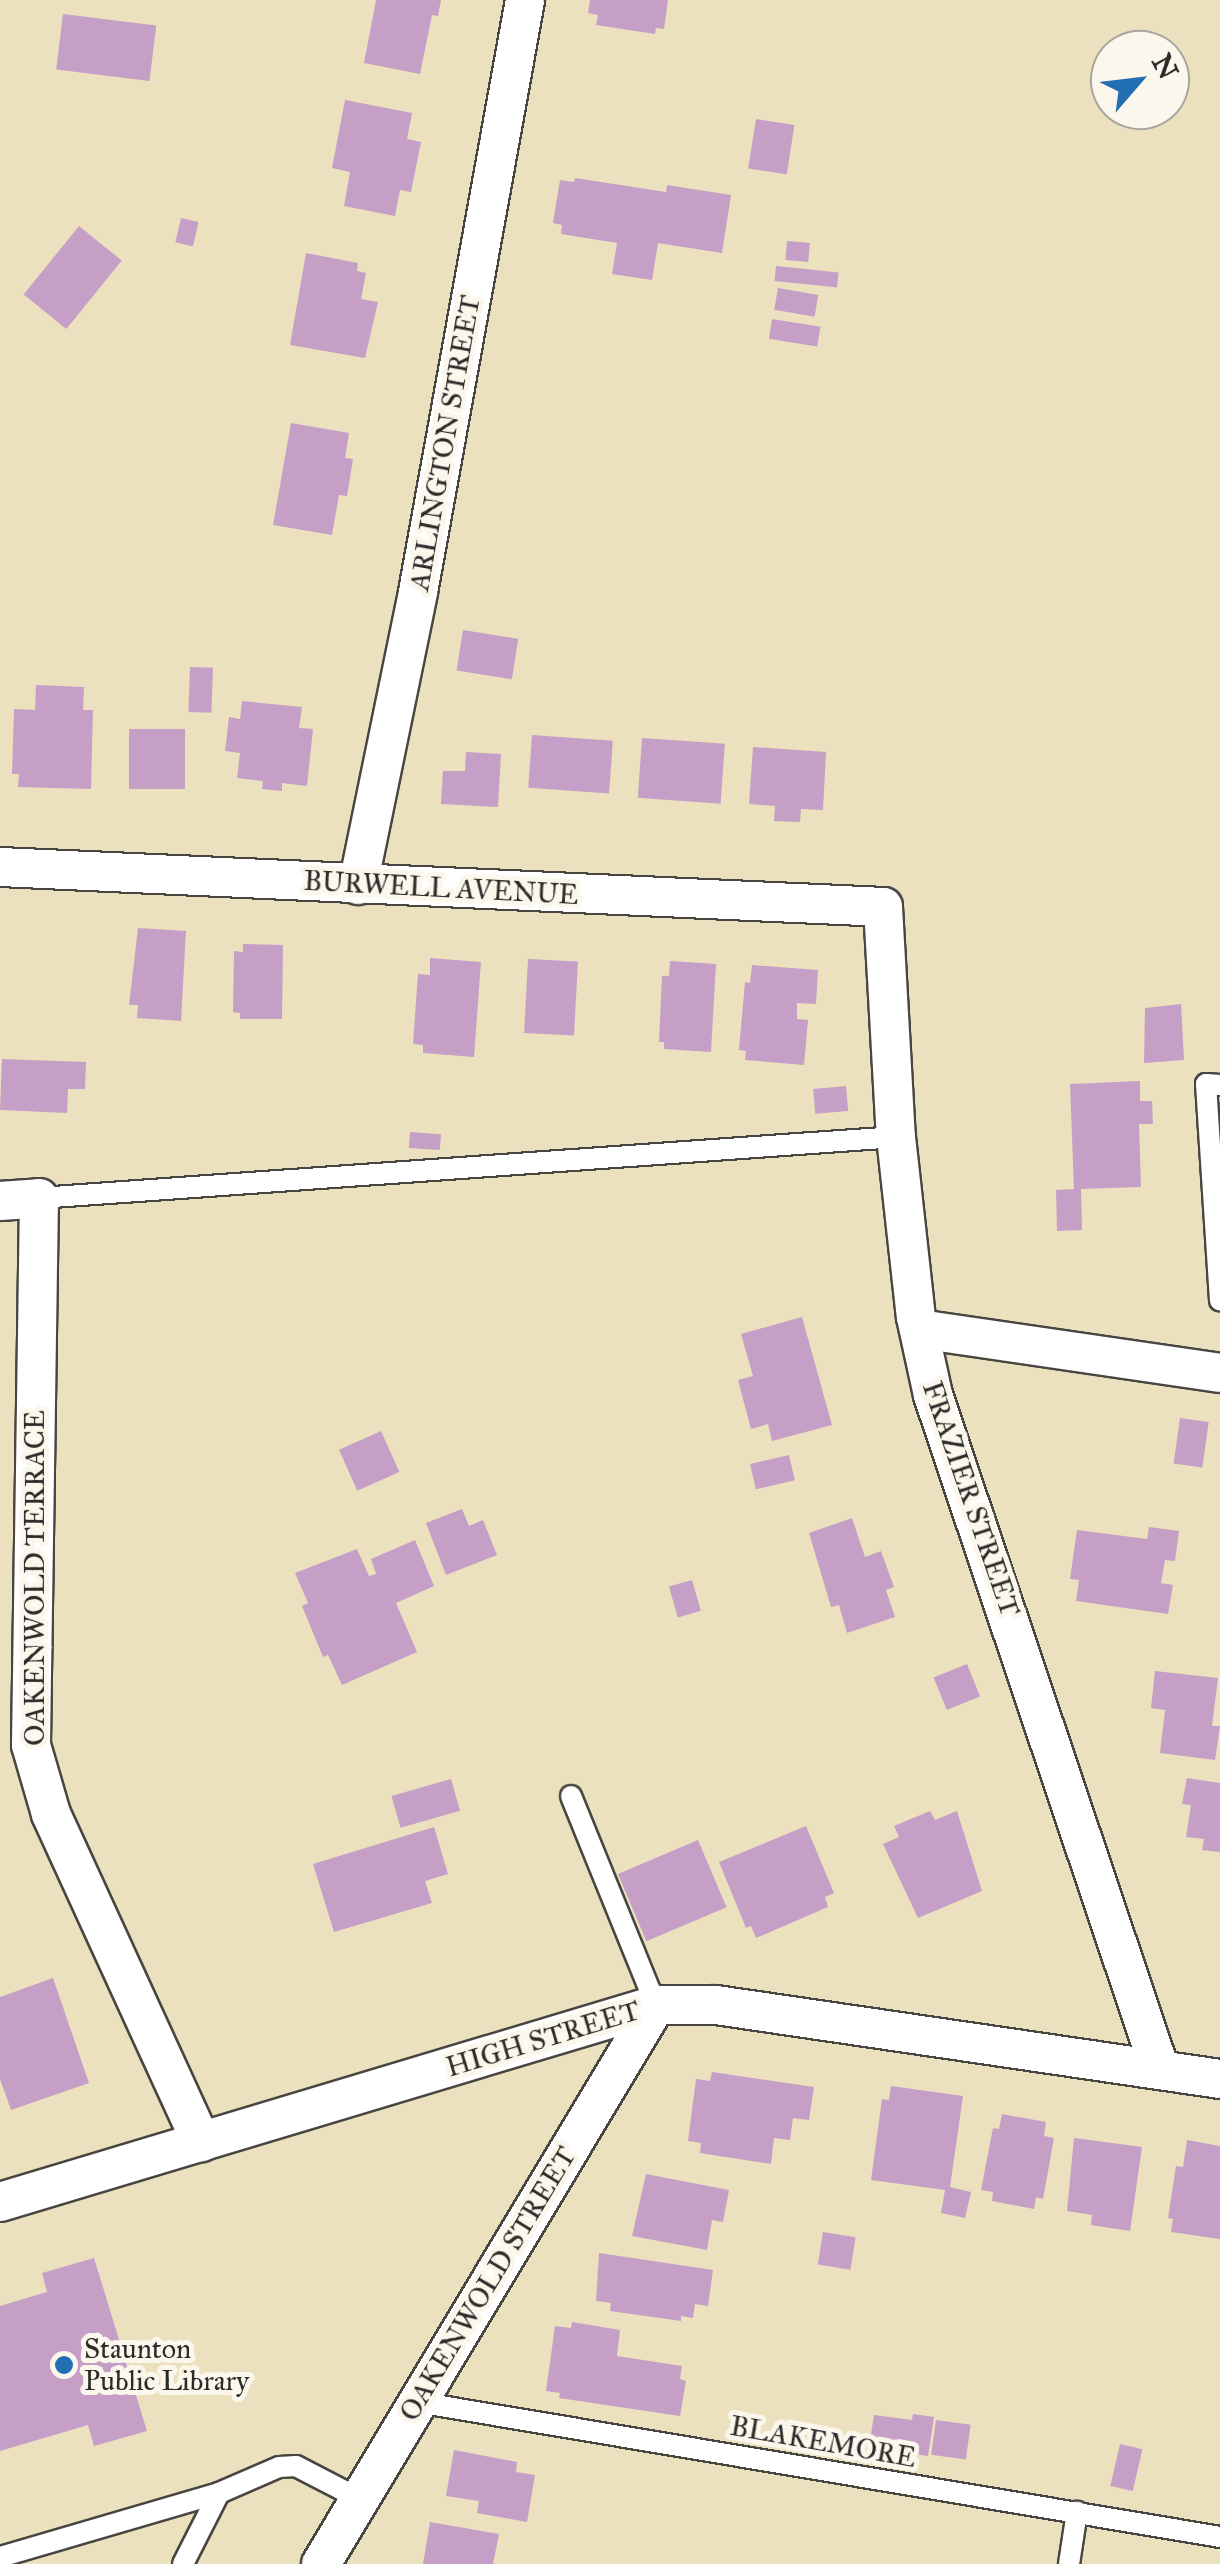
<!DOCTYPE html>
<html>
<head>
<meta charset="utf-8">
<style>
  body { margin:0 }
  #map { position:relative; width:1220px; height:2564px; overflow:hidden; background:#ebe1be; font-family:"IM FELL Great Primer",serif }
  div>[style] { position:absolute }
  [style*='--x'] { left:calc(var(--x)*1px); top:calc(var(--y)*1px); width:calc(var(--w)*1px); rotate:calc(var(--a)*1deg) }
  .building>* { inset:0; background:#c69fc6; transform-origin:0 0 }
  .roads { filter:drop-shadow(2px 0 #484641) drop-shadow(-2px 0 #484641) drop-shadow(0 2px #484641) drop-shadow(0 -2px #484641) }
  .lane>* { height:20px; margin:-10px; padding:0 10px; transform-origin:10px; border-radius:10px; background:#fff }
  .street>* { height:38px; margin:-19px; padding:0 19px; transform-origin:19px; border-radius:19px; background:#fff }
  .dots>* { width:28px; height:28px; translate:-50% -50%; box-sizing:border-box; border:5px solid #fbf7ec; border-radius:50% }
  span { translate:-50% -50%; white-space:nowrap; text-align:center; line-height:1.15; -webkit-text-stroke:10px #fbf7ec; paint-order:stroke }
  .street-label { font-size:28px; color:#2b2b2b }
  .poi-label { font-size:28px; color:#2b2b2b }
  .left { translate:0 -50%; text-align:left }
  .north { position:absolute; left:1090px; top:30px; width:100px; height:100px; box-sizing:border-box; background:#fbf7ec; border:2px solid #a8a59f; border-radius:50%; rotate:62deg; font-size:28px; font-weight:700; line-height:40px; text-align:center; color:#2b2b2b }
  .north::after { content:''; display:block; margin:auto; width:35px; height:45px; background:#1f6fb2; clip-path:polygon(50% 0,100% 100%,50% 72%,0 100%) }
</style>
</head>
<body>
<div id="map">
  <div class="building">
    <div style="clip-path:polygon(376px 0,441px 0,438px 16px,432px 15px,420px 74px,364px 63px)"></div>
    <div style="clip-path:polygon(590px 0,668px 0,664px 29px,656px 28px,655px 34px,596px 25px,598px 15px,588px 13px)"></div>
    <div style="left:63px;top:14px;width:94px;height:56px;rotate:7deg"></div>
    <div style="clip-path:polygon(345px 100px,412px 113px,407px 139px,421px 142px,411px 192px,400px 190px,395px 216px,344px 206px,350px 172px,332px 168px)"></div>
    <div style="left:756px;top:119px;width:39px;height:50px;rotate:9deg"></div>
    <div style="clip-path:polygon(575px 178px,666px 192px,667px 185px,731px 195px,722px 253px,658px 243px,652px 280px,612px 274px,617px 243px,561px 234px,562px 225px,553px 223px,560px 180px,574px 182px)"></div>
    <div style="left:181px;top:218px;width:18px;height:25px;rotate:13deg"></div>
    <div style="left:79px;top:226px;width:55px;height:88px;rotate:39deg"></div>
    <div style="left:787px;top:241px;width:23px;height:19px;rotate:5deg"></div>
    <div style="clip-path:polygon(306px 253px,358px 263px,357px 271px,366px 273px,361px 299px,378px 302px,365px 358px,290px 345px)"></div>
    <div style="left:776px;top:266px;width:63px;height:15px;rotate:6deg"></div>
    <div style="left:778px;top:288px;width:41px;height:22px;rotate:10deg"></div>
    <div style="left:772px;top:319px;width:49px;height:20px;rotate:9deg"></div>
    <div style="clip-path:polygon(291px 423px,349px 433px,345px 458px,353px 459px,347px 496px,339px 495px,332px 535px,273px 525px)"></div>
    <div style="left:463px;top:630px;width:56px;height:41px;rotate:9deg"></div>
    <div style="left:190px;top:667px;width:23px;height:45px;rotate:2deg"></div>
    <div style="clip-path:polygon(36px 685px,84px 687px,83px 710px,93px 710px,91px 789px,18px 787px,19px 774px,12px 774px,14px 709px,35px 710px)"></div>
    <div style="clip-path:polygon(242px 701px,302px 707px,299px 728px,313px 729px,307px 786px,282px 783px,282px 791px,262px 789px,263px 781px,237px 778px,240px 753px,225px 751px,229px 717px,240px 719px)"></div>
    <div style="left:129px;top:729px;width:56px;height:60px"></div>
    <div style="left:532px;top:735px;width:81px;height:53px;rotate:4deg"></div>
    <div style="left:642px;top:738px;width:83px;height:60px;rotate:4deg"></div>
    <div style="clip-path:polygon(753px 747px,826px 752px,823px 810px,801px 809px,800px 822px,774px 821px,775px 806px,749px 804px)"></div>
    <div style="clip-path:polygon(466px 752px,501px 754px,498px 807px,441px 804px,443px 771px,465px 771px)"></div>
    <div style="clip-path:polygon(138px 928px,186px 931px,181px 1021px,137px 1018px,138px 1005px,129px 1005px)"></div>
    <div style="clip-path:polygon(243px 944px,283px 945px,282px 1019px,240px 1019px,240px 1013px,233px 1012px,234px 951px,243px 952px)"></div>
    <div style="clip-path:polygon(430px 958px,481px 962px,474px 1057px,423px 1053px,423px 1045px,413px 1044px,418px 974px,430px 975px)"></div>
    <div style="left:528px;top:959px;width:50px;height:74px;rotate:3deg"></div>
    <div style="clip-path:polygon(670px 961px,716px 964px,711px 1052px,664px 1049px,664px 1042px,659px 1042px,662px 976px,669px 976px)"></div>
    <div style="clip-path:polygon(752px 965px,818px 970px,816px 1004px,797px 1003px,797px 1019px,808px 1020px,804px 1065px,745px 1060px,746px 1051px,739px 1050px,745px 982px,750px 983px)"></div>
    <div style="clip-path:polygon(1181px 1004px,1184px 1060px,1144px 1063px,1145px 1008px)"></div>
    <div style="clip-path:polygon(2px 1059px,86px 1062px,85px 1089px,68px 1089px,67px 1113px,0 1110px)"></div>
    <div style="clip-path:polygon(1140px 1081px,1140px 1101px,1152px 1101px,1153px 1124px,1139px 1124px,1141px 1187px,1081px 1189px,1082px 1230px,1057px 1231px,1056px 1190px,1074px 1189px,1070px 1084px)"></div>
    <div style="left:846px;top:1086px;width:25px;height:33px;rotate:85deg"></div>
    <div style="left:410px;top:1132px;width:31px;height:16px;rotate:4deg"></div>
    <div style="clip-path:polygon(802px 1317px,832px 1425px,772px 1441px,768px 1424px,751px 1429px,738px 1380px,753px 1376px,741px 1334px)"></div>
    <div style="left:1180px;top:1418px;width:29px;height:46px;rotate:8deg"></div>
    <div style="left:381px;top:1431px;width:45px;height:46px;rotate:66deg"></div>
    <div style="left:789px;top:1455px;width:26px;height:40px;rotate:77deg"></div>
    <div style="clip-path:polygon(462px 1509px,469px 1526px,483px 1520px,497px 1555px,446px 1575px,426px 1523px)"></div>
    <div style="clip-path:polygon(852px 1518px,865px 1557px,881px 1551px,894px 1587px,886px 1590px,895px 1617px,847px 1633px,839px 1605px,831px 1607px,809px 1533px)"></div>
    <div style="clip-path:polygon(1149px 1527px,1179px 1531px,1175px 1561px,1165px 1560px,1161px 1583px,1173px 1585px,1168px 1614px,1076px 1601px,1079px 1580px,1070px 1579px,1077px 1530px,1147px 1539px)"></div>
    <div style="clip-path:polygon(415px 1540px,434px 1586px,396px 1603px,417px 1652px,342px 1685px,328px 1655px,323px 1657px,302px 1606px,308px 1603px,295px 1573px,357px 1549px,369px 1576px,376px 1574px,371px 1559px)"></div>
    <div style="left:692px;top:1580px;width:32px;height:24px;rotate:74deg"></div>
    <div style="left:967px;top:1664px;width:35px;height:36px;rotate:68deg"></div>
    <div style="clip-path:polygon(1155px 1671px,1218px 1678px,1212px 1726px,1220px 1726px,1215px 1760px,1160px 1753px,1165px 1710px,1151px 1708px)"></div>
    <div style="clip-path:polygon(1187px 1778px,1220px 1783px,1220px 1852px,1202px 1850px,1204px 1839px,1186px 1837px,1191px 1805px,1182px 1804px)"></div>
    <div style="left:451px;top:1779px;width:33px;height:62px;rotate:74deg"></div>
    <div style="clip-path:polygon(930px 1811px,935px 1820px,957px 1811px,982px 1891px,918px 1918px,883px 1844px,899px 1837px,894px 1826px)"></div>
    <div style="clip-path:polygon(806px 1826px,834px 1893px,825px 1897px,828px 1907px,756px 1938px,751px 1926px,746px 1928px,719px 1862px)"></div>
    <div style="clip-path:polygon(434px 1827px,448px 1874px,425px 1881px,432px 1903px,334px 1932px,313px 1864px)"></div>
    <div style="left:698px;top:1840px;width:73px;height:87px;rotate:67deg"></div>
    <div style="clip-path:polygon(53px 1978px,89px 2083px,11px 2110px,0 2079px,0 1997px)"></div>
    <div style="clip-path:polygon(712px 2072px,814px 2087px,809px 2120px,793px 2118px,790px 2140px,774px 2138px,771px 2164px,700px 2153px,701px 2143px,688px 2141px,696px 2079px,710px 2081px)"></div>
    <div style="clip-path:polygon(891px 2086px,963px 2096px,950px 2187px,971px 2192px,965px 2218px,941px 2213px,945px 2190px,871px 2180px,882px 2099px,889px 2100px)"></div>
    <div style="clip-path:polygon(1002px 2114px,1046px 2122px,1044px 2136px,1054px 2138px,1043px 2199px,1036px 2197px,1034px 2209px,992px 2201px,993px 2192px,981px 2190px,993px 2128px,999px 2129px)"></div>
    <div style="clip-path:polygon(1074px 2138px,1142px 2147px,1130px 2231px,1091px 2225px,1092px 2215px,1067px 2211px)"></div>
    <div style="clip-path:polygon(1187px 2140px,1220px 2146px,1220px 2239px,1171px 2232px,1173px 2219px,1168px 2218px,1176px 2166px,1183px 2167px)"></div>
    <div style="clip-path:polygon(646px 2174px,729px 2190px,723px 2222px,712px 2220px,707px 2250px,632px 2236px)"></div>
    <div style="left:823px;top:2232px;width:33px;height:33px;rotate:9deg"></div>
    <div style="clip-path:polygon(599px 2253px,713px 2270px,708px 2306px,695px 2304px,693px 2318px,681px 2316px,681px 2321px,610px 2311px,611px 2303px,596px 2301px)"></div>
    <div style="clip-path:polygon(94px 2258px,147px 2431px,94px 2446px,88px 2425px,0 2451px,0 2306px,47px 2292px,42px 2273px)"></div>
    <div style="clip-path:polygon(572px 2322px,620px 2330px,617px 2356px,682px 2366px,680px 2379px,686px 2381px,680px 2416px,559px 2398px,560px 2393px,546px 2391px,555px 2326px,571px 2328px)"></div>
    <div style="clip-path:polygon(913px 2414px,934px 2417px,928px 2456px,869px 2447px,874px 2415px,912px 2420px)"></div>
    <div style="left:936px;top:2420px;width:35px;height:35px;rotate:8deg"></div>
    <div style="left:1120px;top:2444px;width:23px;height:43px;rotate:13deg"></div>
    <div style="clip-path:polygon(454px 2450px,517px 2462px,516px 2472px,535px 2475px,527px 2522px,477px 2513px,479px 2501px,446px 2496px)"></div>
    <div style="clip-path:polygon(430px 2522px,499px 2534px,493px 2564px,423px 2564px)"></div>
  </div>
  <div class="roads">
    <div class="lane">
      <div style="--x:1220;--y:1085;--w:14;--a:-176"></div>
      <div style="--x:1206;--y:1084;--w:217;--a:86.3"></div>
      <div style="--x:39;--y:1198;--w:859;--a:-4.07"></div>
      <div style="--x:571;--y:1796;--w:226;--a:67.9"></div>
      <div style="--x:417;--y:2402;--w:814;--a:9.54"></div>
      <div style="--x:0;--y:2557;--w:228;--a:-16.3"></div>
      <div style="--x:183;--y:2564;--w:80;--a:-63.1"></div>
      <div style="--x:219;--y:2493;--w:65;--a:-23.4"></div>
      <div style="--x:279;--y:2467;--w:17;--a:-3"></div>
      <div style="--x:296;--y:2466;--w:72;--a:27.3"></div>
      <div style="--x:1069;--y:2564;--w:53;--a:-81.3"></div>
    </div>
    <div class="street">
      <div style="--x:0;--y:867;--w:884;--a:2.59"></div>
      <div style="--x:883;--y:907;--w:230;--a:86.8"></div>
      <div style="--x:896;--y:1137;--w:181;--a:83.7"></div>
      <div style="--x:916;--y:1317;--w:80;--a:77.7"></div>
      <div style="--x:933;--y:1395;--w:712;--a:71.41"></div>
      <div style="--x:358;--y:885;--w:299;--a:-78.4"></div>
      <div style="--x:418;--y:592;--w:602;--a:-79.75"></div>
      <div style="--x:0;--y:1201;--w:39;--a:-4"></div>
      <div style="--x:39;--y:1198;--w:547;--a:90.84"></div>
      <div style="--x:31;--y:1745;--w:72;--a:73.8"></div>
      <div style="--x:51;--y:1814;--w:361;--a:65.4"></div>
      <div style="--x:919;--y:1329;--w:304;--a:8.3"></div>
      <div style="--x:0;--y:2202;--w:685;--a:-16.72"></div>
      <div style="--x:656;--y:2005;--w:60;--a:0"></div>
      <div style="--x:716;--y:2005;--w:509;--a:8.35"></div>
      <div style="--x:321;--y:2564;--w:652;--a:-59.07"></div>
    </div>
  </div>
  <div class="dots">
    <div style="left:64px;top:2365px;background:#1f6fb2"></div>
  </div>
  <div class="street-label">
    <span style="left:445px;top:443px;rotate:-80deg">ARLINGTON STREET</span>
    <span style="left:441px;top:888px;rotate:3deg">BURWELL AVENUE</span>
    <span style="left:971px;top:1499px;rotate:71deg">FRAZIER STREET</span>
    <span style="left:35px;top:1578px;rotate:-90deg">OAKENWOLD TERRACE</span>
    <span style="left:543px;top:2039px;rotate:-17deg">HIGH STREET</span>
    <span style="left:488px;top:2284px;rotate:-59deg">OAKENWOLD STREET</span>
    <span style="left:823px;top:2442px;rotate:10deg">BLAKEMORE</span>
  </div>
  <div class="poi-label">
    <span class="left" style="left:84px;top:2365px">Staunton<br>Public Library</span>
  </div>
  <div class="north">N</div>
</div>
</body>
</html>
